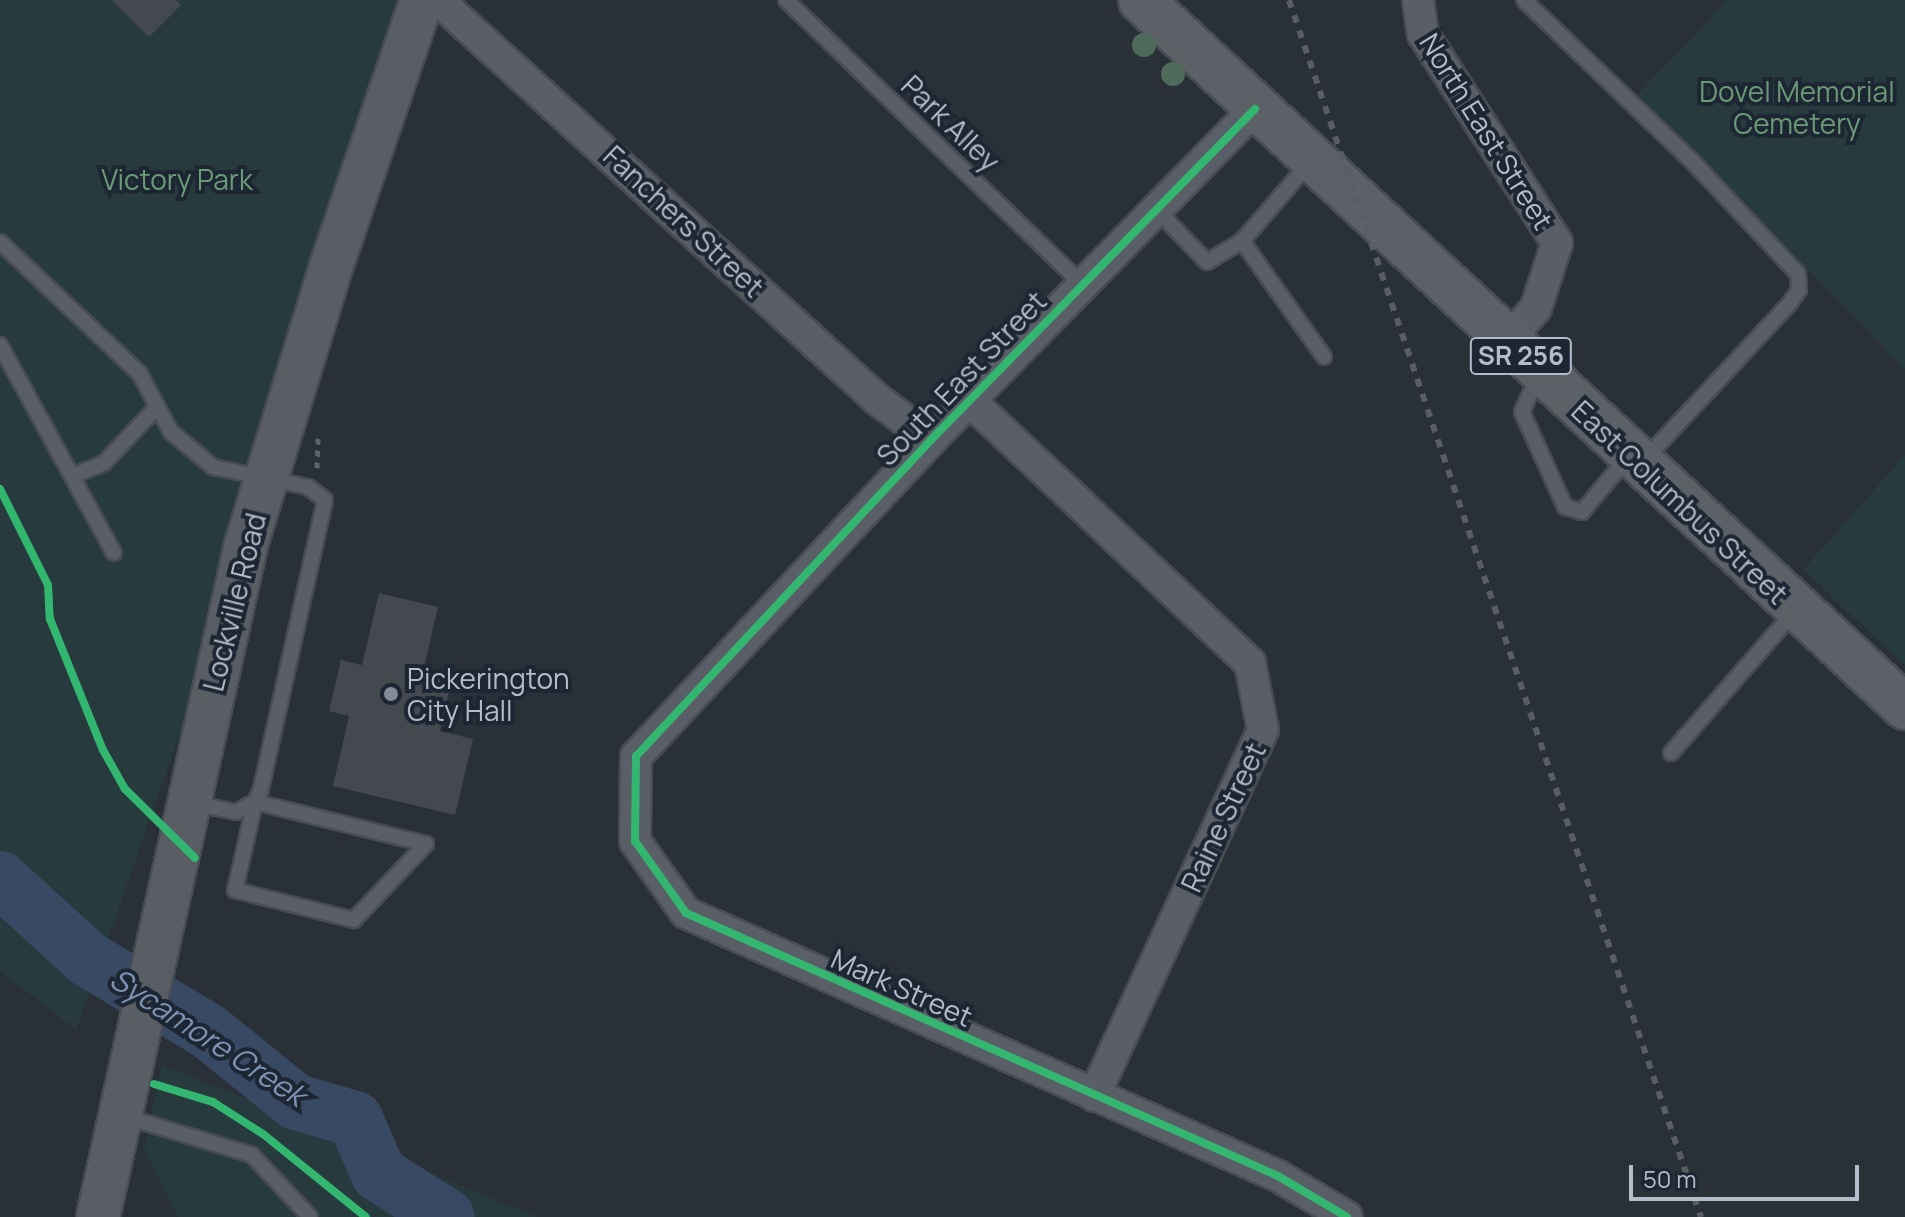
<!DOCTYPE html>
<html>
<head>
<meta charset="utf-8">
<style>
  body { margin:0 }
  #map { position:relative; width:1905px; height:1217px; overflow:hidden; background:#2a3038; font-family:Manrope,sans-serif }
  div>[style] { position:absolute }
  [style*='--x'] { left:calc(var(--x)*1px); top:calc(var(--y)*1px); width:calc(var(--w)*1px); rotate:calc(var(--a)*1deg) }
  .green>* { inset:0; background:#273a3e }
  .river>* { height:56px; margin:-28px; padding:0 28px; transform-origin:28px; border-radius:28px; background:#384963 }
  .building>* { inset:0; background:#444950 }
  .path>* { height:5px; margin-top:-2.5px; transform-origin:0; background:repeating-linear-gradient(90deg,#5d636a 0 6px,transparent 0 12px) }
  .roads { filter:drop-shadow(2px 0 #484c53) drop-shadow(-2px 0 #484c53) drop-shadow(0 2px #484c53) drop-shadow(0 -2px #484c53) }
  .service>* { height:14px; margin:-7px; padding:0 7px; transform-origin:7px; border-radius:7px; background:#5a5e66 }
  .minor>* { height:30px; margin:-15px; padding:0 15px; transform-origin:15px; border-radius:15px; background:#5a5e66 }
  .secondary>* { height:42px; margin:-21px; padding:0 21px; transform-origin:21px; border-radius:21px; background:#595d64 }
  .primary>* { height:44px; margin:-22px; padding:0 22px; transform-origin:22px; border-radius:22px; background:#5c6168 }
  .rail>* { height:6px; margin-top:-3px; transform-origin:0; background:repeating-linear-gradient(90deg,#595d64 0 8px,transparent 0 16px) }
  .cycleway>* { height:8px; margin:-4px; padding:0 4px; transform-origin:4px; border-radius:4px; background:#33b770 }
  .trees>* { width:24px; height:24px; margin:-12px; border-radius:50%; background:#4e6a5a }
  .dots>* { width:22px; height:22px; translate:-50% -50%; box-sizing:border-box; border:4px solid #1d2633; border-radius:50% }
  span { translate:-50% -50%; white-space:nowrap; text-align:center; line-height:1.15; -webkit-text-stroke:8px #1d2633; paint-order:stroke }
  .shield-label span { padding:2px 6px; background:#1d2633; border:2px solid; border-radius:6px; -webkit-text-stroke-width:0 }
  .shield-label { font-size:26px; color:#b4bcc9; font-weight:700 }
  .park-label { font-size:28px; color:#6b9a76 }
  .street-label { font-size:28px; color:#b4bcc9 }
  .poi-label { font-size:28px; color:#b4bcc9 }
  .left { translate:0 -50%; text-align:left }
  .water-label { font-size:30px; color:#7c92b1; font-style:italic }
  .scale { position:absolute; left:1629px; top:1165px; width:230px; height:36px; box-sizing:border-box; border:4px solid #b4bcc9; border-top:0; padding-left:10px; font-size:24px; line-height:28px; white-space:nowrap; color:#b4bcc9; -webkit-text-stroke:6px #1d2633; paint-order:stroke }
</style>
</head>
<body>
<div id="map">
  <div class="green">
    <div style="clip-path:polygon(0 0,422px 0,246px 545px,76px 1030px,0 971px)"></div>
    <div style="clip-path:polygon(1728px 0,1905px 0,1905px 369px,1636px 96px)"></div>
    <div style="clip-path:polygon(1905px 455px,1905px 665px,1803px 570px)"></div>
    <div style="clip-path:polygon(162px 1065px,538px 1217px,178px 1217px,144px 1148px)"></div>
  </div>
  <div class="river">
    <div style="--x:0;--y:879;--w:119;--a:42.3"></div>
    <div style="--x:88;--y:959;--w:140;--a:31"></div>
    <div style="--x:208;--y:1031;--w:113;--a:38.9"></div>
    <div style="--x:296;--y:1102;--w:61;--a:16.1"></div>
    <div style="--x:355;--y:1119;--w:60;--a:66.4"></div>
    <div style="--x:379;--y:1174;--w:80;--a:32.3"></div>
  </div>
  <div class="building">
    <div style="clip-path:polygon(112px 0,176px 0,181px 5px,149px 37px)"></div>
    <div style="clip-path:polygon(379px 593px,438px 607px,423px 671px,452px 678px,440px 731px,473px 739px,455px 815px,333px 786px,349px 716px,329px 711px,341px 660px,362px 665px)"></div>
  </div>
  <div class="path">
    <div style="--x:317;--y:468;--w:30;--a:-88"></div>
  </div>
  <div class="roads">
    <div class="service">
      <div style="--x:786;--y:0;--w:409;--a:43.8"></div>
      <div style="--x:1524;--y:0;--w:233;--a:43.8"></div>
      <div style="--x:1692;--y:161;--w:155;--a:46.8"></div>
      <div style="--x:1798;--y:274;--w:16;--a:86"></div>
      <div style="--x:1799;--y:290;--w:16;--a:125"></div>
      <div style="--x:1790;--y:303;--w:212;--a:132.9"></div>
      <div style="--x:1310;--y:162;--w:104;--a:130.7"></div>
      <div style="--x:1242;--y:241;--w:142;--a:54.7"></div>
      <div style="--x:1156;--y:209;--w:74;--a:46.1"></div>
      <div style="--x:1207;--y:262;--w:41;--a:-31"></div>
      <div style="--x:0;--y:242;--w:192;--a:43.3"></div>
      <div style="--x:140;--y:374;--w:66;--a:61.9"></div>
      <div style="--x:171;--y:432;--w:55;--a:39.8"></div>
      <div style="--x:213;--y:467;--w:97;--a:11.9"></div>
      <div style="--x:308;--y:487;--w:21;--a:37"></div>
      <div style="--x:325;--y:500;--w:299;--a:102.5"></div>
      <div style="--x:260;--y:792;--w:11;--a:117"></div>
      <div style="--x:255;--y:802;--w:21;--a:152"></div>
      <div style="--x:236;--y:812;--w:46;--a:-168.7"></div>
      <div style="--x:0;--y:345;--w:237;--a:61.3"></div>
      <div style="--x:1538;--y:377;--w:38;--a:115"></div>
      <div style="--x:1522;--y:412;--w:104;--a:65.6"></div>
      <div style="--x:1565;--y:507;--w:18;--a:16"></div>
      <div style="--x:1582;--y:512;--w:70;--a:-50.2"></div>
      <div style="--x:72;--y:476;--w:35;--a:-22"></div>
      <div style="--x:104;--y:463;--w:77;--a:-46.6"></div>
      <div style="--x:1671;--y:753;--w:187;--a:-48.9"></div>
      <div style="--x:255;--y:802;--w:176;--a:13.8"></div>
      <div style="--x:426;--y:844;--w:105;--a:133.5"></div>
      <div style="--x:354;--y:920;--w:123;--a:-165.9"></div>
      <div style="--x:235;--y:890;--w:90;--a:-77.2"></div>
      <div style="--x:123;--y:1116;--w:135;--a:16.8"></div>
      <div style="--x:252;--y:1155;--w:85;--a:46.9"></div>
    </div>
    <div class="minor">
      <div style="--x:438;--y:0;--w:593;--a:42.27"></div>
      <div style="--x:877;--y:399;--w:68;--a:37.2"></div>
      <div style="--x:1418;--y:0;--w:34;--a:82"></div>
      <div style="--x:1423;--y:34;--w:248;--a:57.3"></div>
      <div style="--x:1557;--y:243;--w:68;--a:107.9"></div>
      <div style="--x:1536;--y:308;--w:45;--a:131.4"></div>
      <div style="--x:1255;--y:109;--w:463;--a:134.4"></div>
      <div style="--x:931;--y:440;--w:432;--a:133"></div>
      <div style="--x:636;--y:756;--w:85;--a:90.7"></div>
      <div style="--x:635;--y:841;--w:88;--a:54.7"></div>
      <div style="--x:686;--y:913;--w:648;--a:23.95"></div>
      <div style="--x:1278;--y:1176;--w:80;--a:30.7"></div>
      <div style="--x:970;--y:401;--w:383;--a:43.1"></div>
      <div style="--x:1250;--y:663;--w:68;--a:79"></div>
      <div style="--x:1263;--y:730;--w:403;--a:114.8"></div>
    </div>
    <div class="secondary">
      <div style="--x:98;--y:1217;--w:688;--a:-77.58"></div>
      <div style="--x:246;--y:545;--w:297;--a:-73"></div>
      <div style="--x:333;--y:261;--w:276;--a:-71.2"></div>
    </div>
    <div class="primary">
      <div style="--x:1141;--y:0;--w:1041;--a:42.78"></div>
    </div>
  </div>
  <div class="rail">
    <div style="--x:1289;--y:0;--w:1285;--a:71.3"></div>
  </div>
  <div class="cycleway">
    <div style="--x:1255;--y:109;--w:463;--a:134.4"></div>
    <div style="--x:931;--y:440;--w:432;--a:133"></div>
    <div style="--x:636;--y:756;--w:85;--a:90.7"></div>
    <div style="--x:635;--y:841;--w:88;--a:54.7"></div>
    <div style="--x:686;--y:913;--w:648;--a:23.95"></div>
    <div style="--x:1278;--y:1176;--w:80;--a:30.7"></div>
    <div style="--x:0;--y:489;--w:107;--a:63.4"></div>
    <div style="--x:48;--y:585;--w:34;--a:87"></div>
    <div style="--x:50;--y:619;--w:141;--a:68"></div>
    <div style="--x:103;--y:750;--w:45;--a:60.6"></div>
    <div style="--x:125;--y:789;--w:98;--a:44.6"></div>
    <div style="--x:154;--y:1084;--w:62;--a:17"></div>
    <div style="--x:213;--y:1102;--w:59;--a:32.6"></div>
    <div style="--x:263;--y:1134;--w:132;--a:38.9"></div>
  </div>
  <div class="trees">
    <div style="left:1144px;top:45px"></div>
    <div style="left:1173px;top:74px"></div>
  </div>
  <div class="dots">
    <div style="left:391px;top:694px;background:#848b96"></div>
  </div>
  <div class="shield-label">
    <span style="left:1521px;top:356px">SR 256</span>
  </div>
  <div class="park-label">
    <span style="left:1797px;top:107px">Dovel Memorial<br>Cemetery</span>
    <span style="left:177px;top:179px">Victory Park</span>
  </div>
  <div class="street-label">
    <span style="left:951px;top:123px;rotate:44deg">Park Alley</span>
    <span style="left:1487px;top:131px;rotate:58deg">North East Street</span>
    <span style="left:684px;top:221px;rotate:43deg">Fanchers Street</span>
    <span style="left:961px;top:378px;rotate:-46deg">South East Street</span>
    <span style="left:1680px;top:502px;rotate:43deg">East Columbus Street</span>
    <span style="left:234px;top:602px;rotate:-76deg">Lockville Road</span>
    <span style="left:1223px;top:817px;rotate:-65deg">Raine Street</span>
    <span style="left:902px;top:987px;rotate:24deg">Mark Street</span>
  </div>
  <div class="poi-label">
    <span class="left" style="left:407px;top:694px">Pickerington<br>City Hall</span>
  </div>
  <div class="water-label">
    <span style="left:208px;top:1037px;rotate:33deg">Sycamore Creek</span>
  </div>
  <div class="scale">50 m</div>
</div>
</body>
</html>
